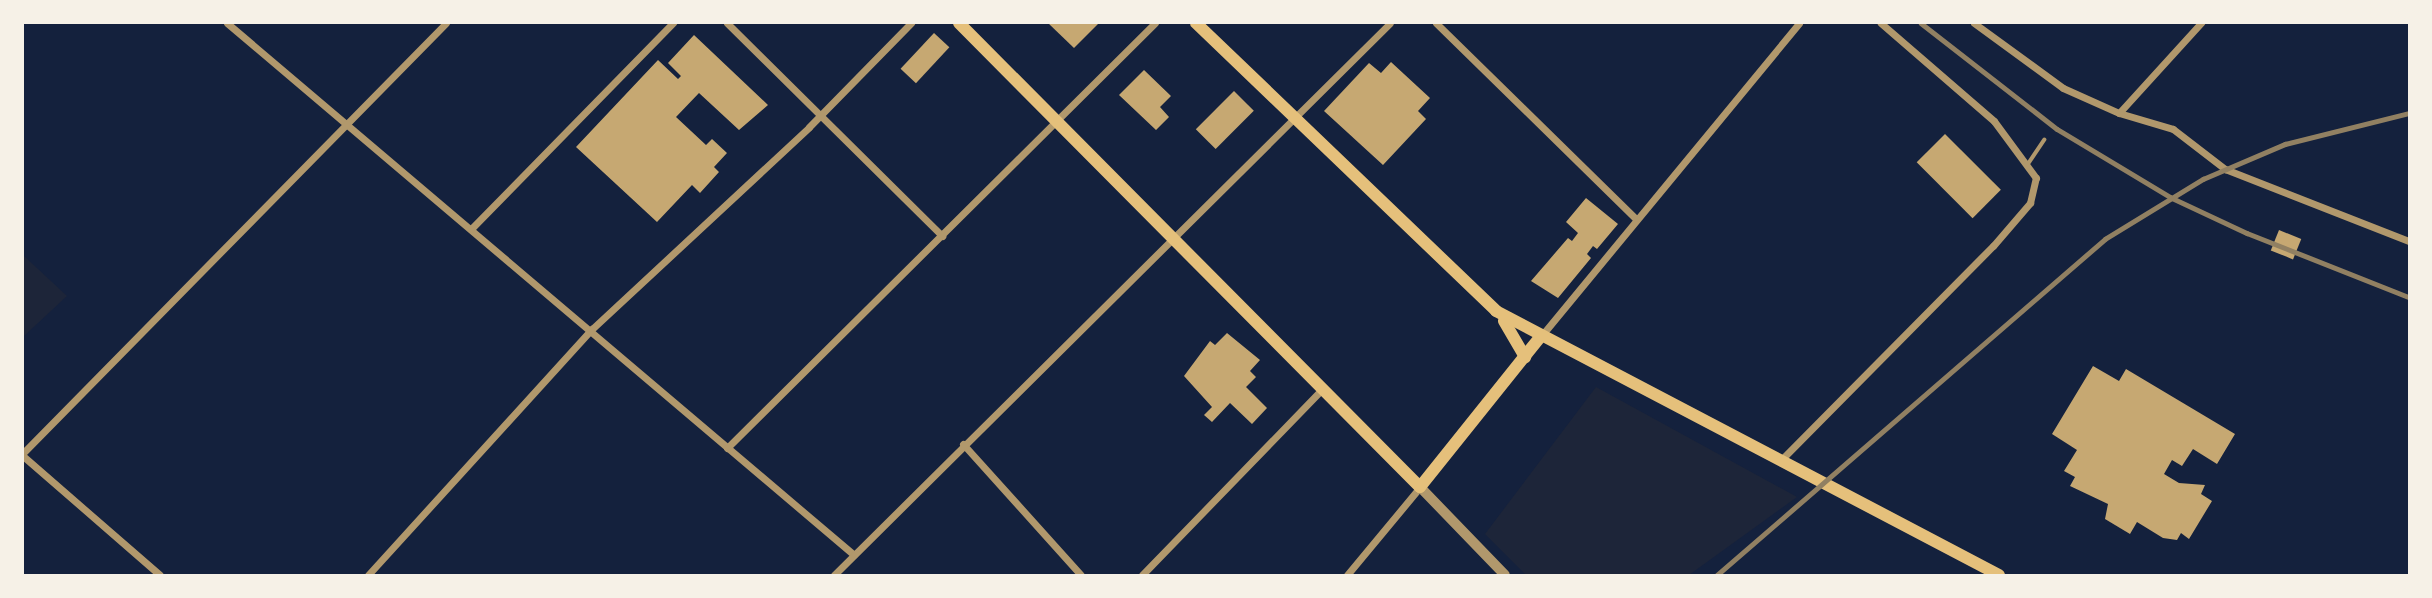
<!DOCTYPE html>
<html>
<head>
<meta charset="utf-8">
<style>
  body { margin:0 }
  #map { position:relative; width:2432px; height:598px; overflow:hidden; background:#14213d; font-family:"IBM Plex Serif",serif }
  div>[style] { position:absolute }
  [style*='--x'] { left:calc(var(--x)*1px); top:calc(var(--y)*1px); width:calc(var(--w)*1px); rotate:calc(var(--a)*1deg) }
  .green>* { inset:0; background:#1d2539 }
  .building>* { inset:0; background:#c6a872; transform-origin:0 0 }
  .service>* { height:3.5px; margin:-1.75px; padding:0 1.75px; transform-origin:1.75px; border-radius:1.75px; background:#b1986c }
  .minor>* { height:7px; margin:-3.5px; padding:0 3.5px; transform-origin:3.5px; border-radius:3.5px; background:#b1986c }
  .tertiary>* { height:10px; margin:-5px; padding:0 5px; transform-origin:5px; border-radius:5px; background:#b1986c }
  .primary>* { height:12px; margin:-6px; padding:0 6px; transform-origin:6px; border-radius:6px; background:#e5c07b }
  .rail>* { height:4.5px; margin:-2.25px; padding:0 2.25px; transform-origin:2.25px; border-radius:2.25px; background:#918062 }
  span { translate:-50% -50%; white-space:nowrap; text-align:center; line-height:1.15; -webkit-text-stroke:5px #f6f1e7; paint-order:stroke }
  .frame { position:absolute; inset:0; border:24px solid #f6f1e7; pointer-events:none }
</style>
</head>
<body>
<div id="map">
  <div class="green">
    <div style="clip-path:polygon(23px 255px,67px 296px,23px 337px)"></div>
    <div style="clip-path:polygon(1596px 387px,1797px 497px,1689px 575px,1526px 575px,1485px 534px)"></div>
  </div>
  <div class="building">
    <div style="clip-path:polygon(1048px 23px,1099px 23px,1074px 48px)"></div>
    <div style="left:934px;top:33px;width:21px;height:49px;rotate:43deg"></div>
    <div style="clip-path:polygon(694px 35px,768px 105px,739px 130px,699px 93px,676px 117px,706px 145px,712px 139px,727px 153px,714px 167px,719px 172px,700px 193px,692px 185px,657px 222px,576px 147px,658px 60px,678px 79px,681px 76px,668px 63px)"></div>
    <div style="clip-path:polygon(1391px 62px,1430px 98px,1418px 111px,1426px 119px,1383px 165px,1324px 111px,1369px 63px,1381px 73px)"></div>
    <div style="clip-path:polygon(1144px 70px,1171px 96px,1160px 107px,1169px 117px,1156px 130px,1119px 95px)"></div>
    <div style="left:1234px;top:91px;width:28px;height:54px;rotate:45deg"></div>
    <div style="left:1945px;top:134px;width:79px;height:40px;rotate:45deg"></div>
    <div style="clip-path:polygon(1586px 198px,1618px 224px,1597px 249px,1593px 246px,1587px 254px,1591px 258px,1558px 298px,1531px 281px,1568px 238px,1572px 241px,1578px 233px,1566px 222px)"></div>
    <div style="left:2279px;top:230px;width:24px;height:22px;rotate:22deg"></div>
    <div style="clip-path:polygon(1227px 333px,1260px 360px,1250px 371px,1256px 377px,1246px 387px,1267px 408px,1252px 424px,1230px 403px,1212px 422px,1204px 415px,1212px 407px,1184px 376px,1210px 341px,1215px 345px)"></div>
    <div style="clip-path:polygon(2093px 366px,2119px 381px,2126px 369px,2235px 434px,2217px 464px,2193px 449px,2182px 466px,2172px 460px,2164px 474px,2179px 483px,2205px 485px,2201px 494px,2212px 501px,2189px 539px,2181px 533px,2177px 540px,2163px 538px,2137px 522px,2130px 534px,2105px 519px,2108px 504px,2070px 486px,2075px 477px,2064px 471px,2077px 450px,2052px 434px)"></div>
  </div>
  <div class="service">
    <div style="--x:2028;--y:164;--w:29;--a:-56"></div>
  </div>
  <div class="minor">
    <div style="--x:227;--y:23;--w:822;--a:40.31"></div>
    <div style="--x:727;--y:23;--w:303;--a:44.7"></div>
    <div style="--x:1436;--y:23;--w:280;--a:44.4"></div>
    <div style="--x:1974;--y:23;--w:110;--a:36.1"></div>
    <div style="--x:2063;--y:88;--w:61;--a:24.1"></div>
    <div style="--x:2119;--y:113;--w:56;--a:16.5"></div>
    <div style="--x:2173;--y:129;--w:66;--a:37.6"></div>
    <div style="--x:2225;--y:169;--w:198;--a:21.4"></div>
    <div style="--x:2119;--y:113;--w:122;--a:-47.7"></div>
    <div style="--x:471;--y:229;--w:289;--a:-45.6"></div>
    <div style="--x:1542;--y:335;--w:404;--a:-50.5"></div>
    <div style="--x:963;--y:444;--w:176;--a:48"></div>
    <div style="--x:727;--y:448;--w:603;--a:-44.8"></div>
    <div style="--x:23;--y:453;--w:603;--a:-45.47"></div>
    <div style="--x:23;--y:456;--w:181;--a:41"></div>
    <div style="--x:1780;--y:461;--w:303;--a:-45.3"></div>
    <div style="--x:1993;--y:246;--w:57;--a:-49.3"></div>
    <div style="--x:2030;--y:203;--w:26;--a:-77"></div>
    <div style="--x:2036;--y:178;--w:71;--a:-126.4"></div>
    <div style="--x:1994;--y:121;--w:150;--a:-139.1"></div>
    <div style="--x:368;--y:575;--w:333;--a:-47.7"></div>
    <div style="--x:592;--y:329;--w:296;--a:-42.9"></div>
    <div style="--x:809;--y:127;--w:146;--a:-45.6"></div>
    <div style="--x:834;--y:575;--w:783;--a:-44.79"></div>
    <div style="--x:1142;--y:575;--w:259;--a:-45.9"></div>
    <div style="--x:1347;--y:575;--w:114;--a:-50.3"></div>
  </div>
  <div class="tertiary">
    <div style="--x:1420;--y:487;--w:122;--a:46"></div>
  </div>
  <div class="primary">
    <div style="--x:959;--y:23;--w:654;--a:45.19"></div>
    <div style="--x:1420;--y:487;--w:193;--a:-51.3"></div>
    <div style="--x:1196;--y:23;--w:416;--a:43.8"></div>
    <div style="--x:1496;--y:311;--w:568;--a:27.69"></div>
    <div style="--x:1504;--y:321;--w:42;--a:59.7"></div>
  </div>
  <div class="rail">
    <div style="--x:1921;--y:23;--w:172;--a:37.9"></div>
    <div style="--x:2057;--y:129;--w:132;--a:31"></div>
    <div style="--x:2170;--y:197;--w:85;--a:25.1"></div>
    <div style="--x:2247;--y:233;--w:174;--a:21.6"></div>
    <div style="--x:1717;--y:575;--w:513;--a:-40.89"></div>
    <div style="--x:2105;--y:239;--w:115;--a:-31.5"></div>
    <div style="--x:2203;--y:179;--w:89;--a:-23.1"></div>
    <div style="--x:2285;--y:144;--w:128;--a:-14"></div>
  </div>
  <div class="frame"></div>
</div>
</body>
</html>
